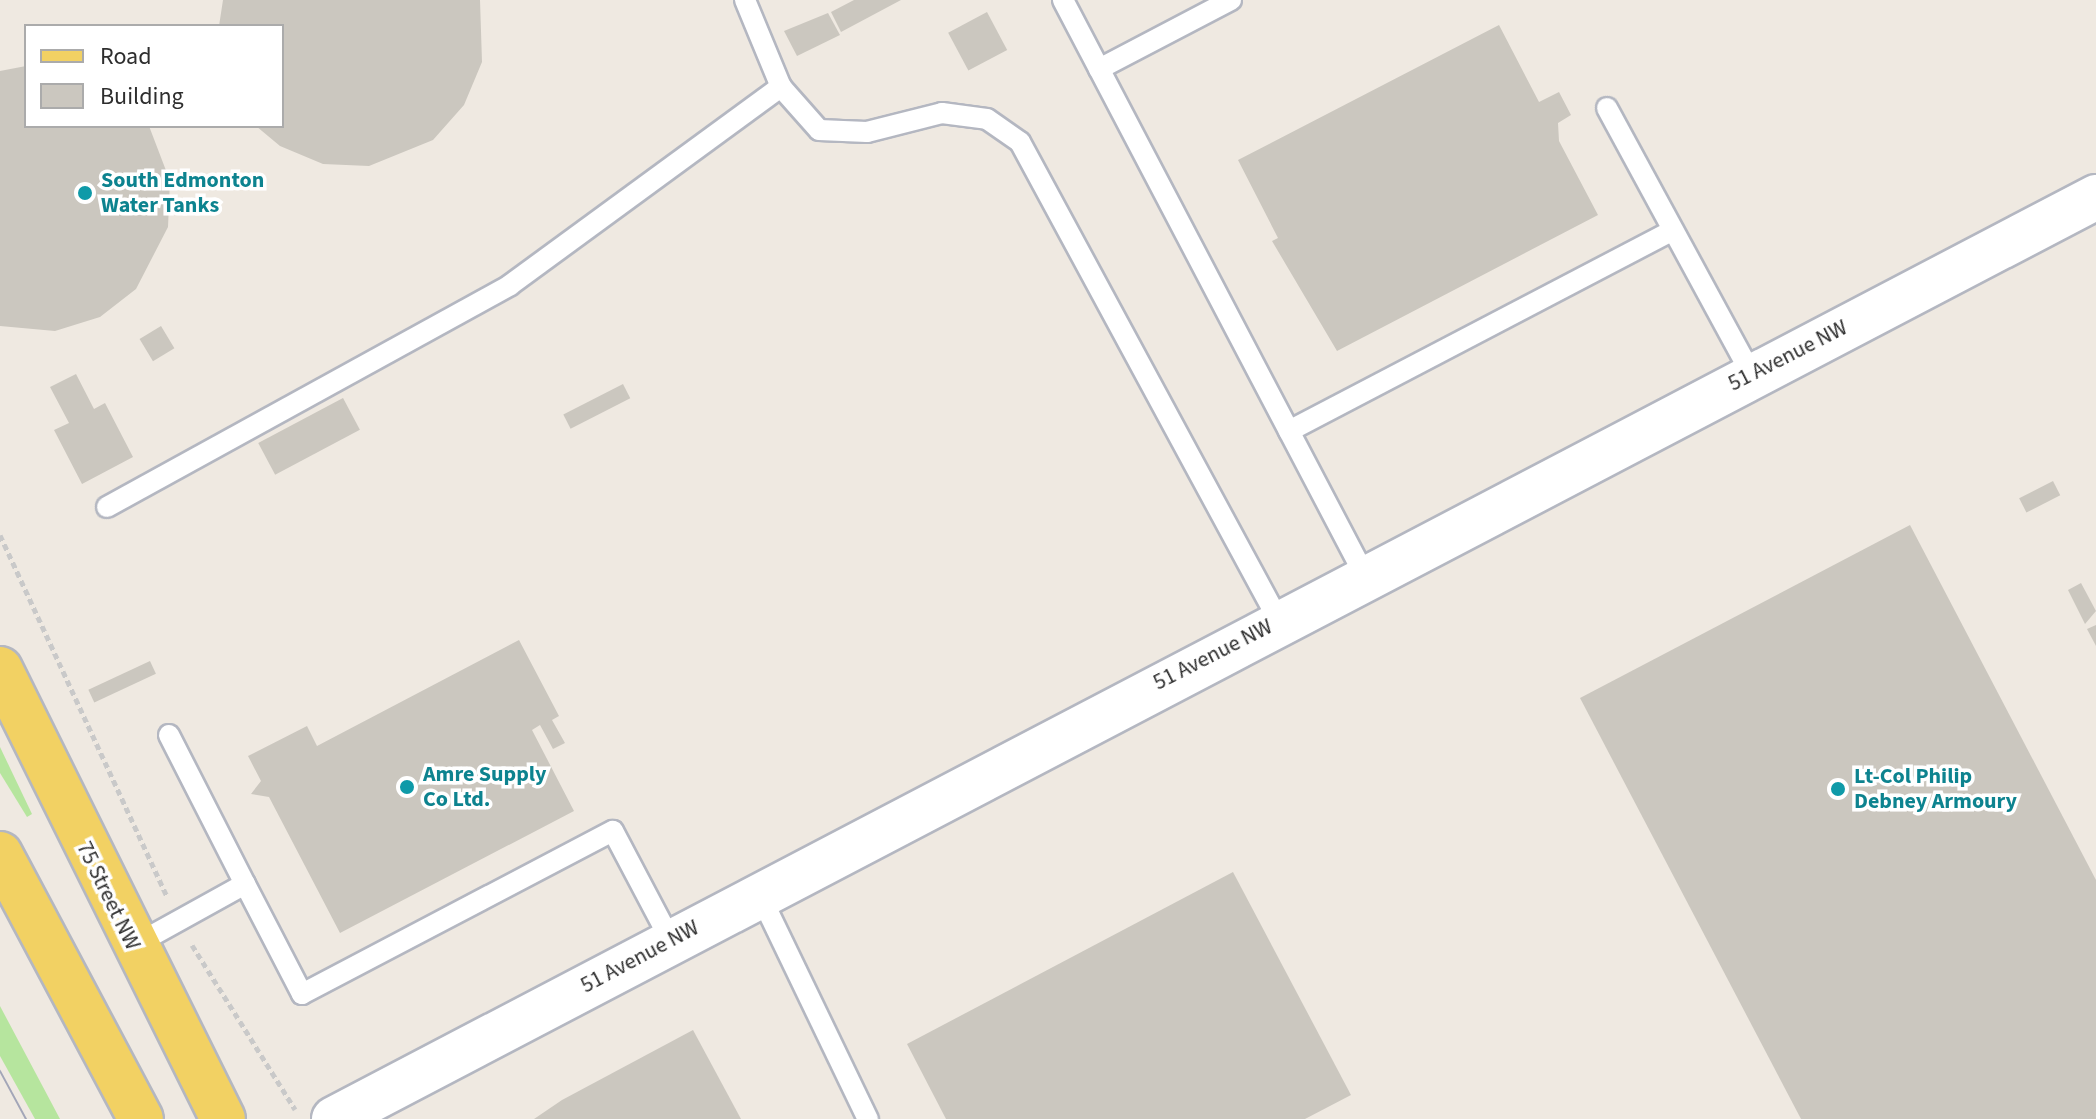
<!DOCTYPE html>
<html>
<head>
<meta charset="utf-8">
<style>
  body { margin:0 }
  #map { position:relative; width:2096px; height:1119px; overflow:hidden; background:#efe9e1; font-family:"Source Sans 3",sans-serif }
  div>[style] { position:absolute }
  [style*='--x'] { left:calc(var(--x)*1px); top:calc(var(--y)*1px); width:calc(var(--w)*1px); rotate:calc(var(--a)*1deg) }
  .green>* { inset:0; background:#b6e59e }
  .building>* { inset:0; background:#cbc7bf; transform-origin:0 0 }
  .path>* { height:5px; margin-top:-2.5px; transform-origin:0; background:repeating-linear-gradient(90deg,#c9c9c9 0 6px,transparent 0 10px) }
  .roads { filter:drop-shadow(2px 0 #b4b7c1) drop-shadow(-2px 0 #b4b7c1) drop-shadow(0 2px #b4b7c1) drop-shadow(0 -2px #b4b7c1) }
  .service>* { height:20px; margin:-10px; padding:0 10px; transform-origin:10px; border-radius:10px; background:#fff }
  .tertiary>* { height:44px; margin:-22px; padding:0 22px; transform-origin:22px; border-radius:22px; background:#fff }
  .primary>* { height:44px; margin:-22px; padding:0 22px; transform-origin:22px; border-radius:22px; background:#f2d163 }
  .tram>* { height:2px; margin:-1px; padding:0 1px; transform-origin:1px; border-radius:1px; background:#a3a6b8 }
  .dots>* { width:22px; height:22px; translate:-50% -50%; box-sizing:border-box; border:4px solid #fff; border-radius:50% }
  span { translate:-50% -50%; white-space:nowrap; text-align:center; line-height:1.15; -webkit-text-stroke:7px #fff; paint-order:stroke }
  .culture-label { font-size:22px; color:#0d838f; font-weight:700 }
  .left { translate:0 -50%; text-align:left }
  .street-label { font-size:22px; color:#2e2e2e }
  .legend { position:absolute; left:24px; top:24px; width:260px; height:104px; box-sizing:border-box; background:#fff; border:2px solid #ababab; margin:0; padding:10px 14px; list-style:none; font-size:24px; color:#2e2e2e }
  .legend li { display:flex; align-items:center; gap:16px; height:40px }
  .legend b { width:40px; border:2px solid #ababab }
</style>
</head>
<body>
<div id="map">
  <div class="green">
    <div style="clip-path:polygon(0 747px,32px 814px,27px 817px,0 773px)"></div>
    <div style="clip-path:polygon(0 1006px,60px 1119px,35px 1119px,0 1056px)"></div>
  </div>
  <div class="building">
    <div style="clip-path:polygon(223px 0,480px 0,482px 62px,464px 105px,433px 140px,369px 166px,323px 164px,280px 146px,256px 126px,282px 126px,282px 26px,219px 26px)"></div>
    <div style="clip-path:polygon(854px 0,901px 0,841px 32px,831px 12px)"></div>
    <div style="left:987px;top:12px;width:43px;height:44px;rotate:62deg"></div>
    <div style="clip-path:polygon(828px 13px,840px 35px,797px 56px,784px 31px)"></div>
    <div style="clip-path:polygon(1499px 25px,1539px 102px,1559px 92px,1571px 115px,1558px 123px,1559px 141px,1598px 215px,1337px 351px,1272px 241px,1278px 238px,1238px 160px)"></div>
    <div style="clip-path:polygon(26px 66px,26px 126px,149px 126px,170px 181px,168px 227px,136px 289px,100px 317px,55px 331px,0 326px,0 71px)"></div>
    <div style="left:161px;top:326px;width:26px;height:25px;rotate:59deg"></div>
    <div style="clip-path:polygon(76px 374px,94px 409px,105px 403px,133px 457px,82px 484px,54px 430px,69px 423px,50px 387px)"></div>
    <div style="left:623px;top:384px;width:16px;height:67px;rotate:63deg"></div>
    <div style="left:343px;top:398px;width:36px;height:96px;rotate:62deg"></div>
    <div style="left:2053px;top:481px;width:16px;height:38px;rotate:63deg"></div>
    <div style="clip-path:polygon(1910px 525px,2096px 880px,2096px 1119px,1801px 1119px,1580px 698px)"></div>
    <div style="clip-path:polygon(2081px 583px,2096px 611px,2085px 624px,2068px 590px)"></div>
    <div style="clip-path:polygon(2096px 625px,2096px 646px,2087px 629px)"></div>
    <div style="clip-path:polygon(519px 640px,559px 716px,552px 720px,565px 743px,553px 749px,540px 725px,532px 730px,574px 811px,340px 933px,269px 797px,251px 794px,261px 781px,248px 756px,307px 726px,317px 746px)"></div>
    <div style="left:150px;top:661px;width:14px;height:68px;rotate:65deg"></div>
    <div style="clip-path:polygon(1233px 872px,1351px 1095px,1305px 1119px,946px 1119px,907px 1044px)"></div>
    <div style="clip-path:polygon(693px 1030px,741px 1119px,534px 1119px,562px 1100px)"></div>
  </div>
  <div class="path">
    <div style="--x:0;--y:535;--w:399;--a:65.2"></div>
    <div style="--x:192;--y:945;--w:194;--a:57.9"></div>
  </div>
  <div class="roads">
    <div class="service">
      <div style="--x:745;--y:0;--w:94;--a:67.5"></div>
      <div style="--x:781;--y:87;--w:57;--a:48.5"></div>
      <div style="--x:819;--y:130;--w:48;--a:2.4"></div>
      <div style="--x:867;--y:132;--w:77;--a:-14.2"></div>
      <div style="--x:942;--y:113;--w:45;--a:7.6"></div>
      <div style="--x:987;--y:119;--w:40;--a:34.9"></div>
      <div style="--x:1020;--y:142;--w:545;--a:61.6"></div>
      <div style="--x:1063;--y:0;--w:650;--a:62.33"></div>
      <div style="--x:1099;--y:69;--w:149;--a:-27.6"></div>
      <div style="--x:1607;--y:108;--w:304;--a:61.5"></div>
      <div style="--x:1289;--y:431;--w:433;--a:-27.6"></div>
      <div style="--x:107;--y:507;--w:460;--a:-28.8"></div>
      <div style="--x:510;--y:285;--w:336;--a:-36.2"></div>
      <div style="--x:169;--y:735;--w:167;--a:63"></div>
      <div style="--x:760;--y:895;--w:249;--a:64.3"></div>
      <div style="--x:133;--y:946;--w:128;--a:-29"></div>
      <div style="--x:245;--y:884;--w:124;--a:62.6"></div>
      <div style="--x:302;--y:994;--w:351;--a:-27.7"></div>
      <div style="--x:613;--y:831;--w:124;--a:62.2"></div>
    </div>
    <div class="tertiary">
      <div style="--x:334;--y:1119;--w:1989;--a:-27.62"></div>
    </div>
    <div class="primary">
      <div style="--x:0;--y:669;--w:502;--a:63.64"></div>
      <div style="--x:0;--y:854;--w:300;--a:62"></div>
    </div>
  </div>
  <div class="tram">
    <div style="--x:0;--y:1071;--w:55;--a:61.6"></div>
  </div>
  <div class="dots">
    <div style="left:85px;top:193px;background:#0f9aa8"></div>
    <div style="left:407px;top:787px;background:#0f9aa8"></div>
    <div style="left:1838px;top:789px;background:#0f9aa8"></div>
  </div>
  <div class="culture-label">
    <span class="left" style="left:101px;top:193px">South Edmonton<br>Water Tanks</span>
    <span class="left" style="left:423px;top:787px">Amre Supply<br>Co Ltd.</span>
    <span class="left" style="left:1854px;top:789px">Lt-Col Philip<br>Debney Armoury</span>
  </div>
  <div class="street-label">
    <span style="left:1788px;top:356px;rotate:-27deg">51 Avenue NW</span>
    <span style="left:1213px;top:655px;rotate:-27deg">51 Avenue NW</span>
    <span style="left:108px;top:896px;rotate:64deg">75 Street NW</span>
    <span style="left:640px;top:957px;rotate:-28deg">51 Avenue NW</span>
  </div>
  <ul class="legend">
  <li><b style="height:10px;background:#f2d163"></b>Road</li>
  <li><b style="height:22px;background:#cbc7bf"></b>Building</li>
  </ul>
</div>
</body>
</html>
